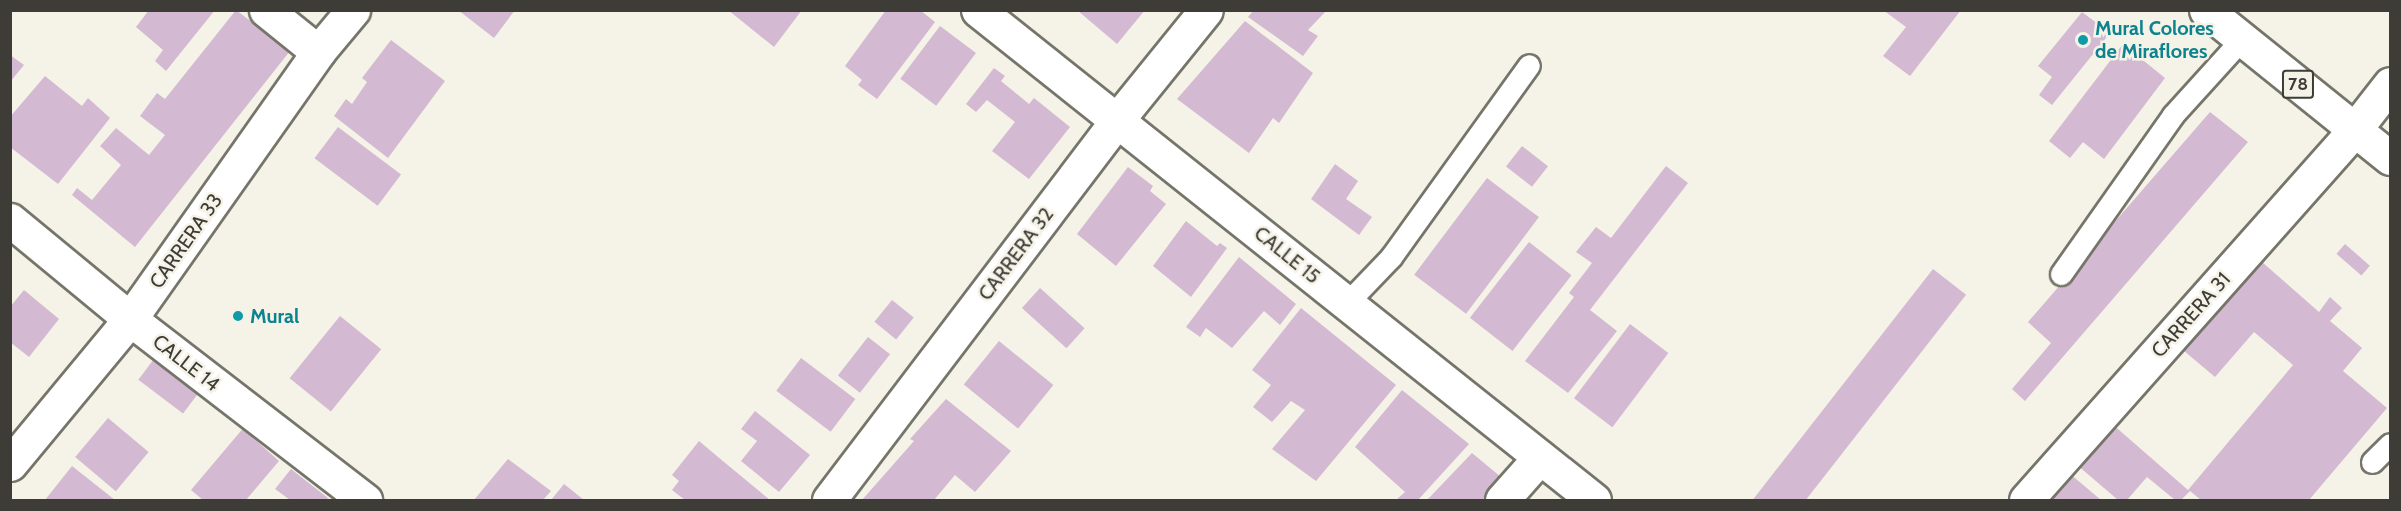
<!DOCTYPE html>
<html>
<head>
<meta charset="utf-8">
<style>
  body { margin:0 }
  #map { position:relative; width:2401px; height:511px; overflow:hidden; background:#f5f3e7; font-family:Cabin,sans-serif }
  div>[style] { position:absolute }
  [style*='--x'] { left:calc(var(--x)*1px); top:calc(var(--y)*1px); width:calc(var(--w)*1px); rotate:calc(var(--a)*1deg) }
  .building>* { inset:0; background:#d3b9d2; transform-origin:0 0 }
  .roads { filter:drop-shadow(2px 0 #76756a) drop-shadow(-2px 0 #76756a) drop-shadow(0 2px #76756a) drop-shadow(0 -2px #76756a) }
  .lane>* { height:21px; margin:-10.5px; padding:0 10.5px; transform-origin:10.5px; border-radius:10.5px; background:#fff }
  .street>* { height:33px; margin:-16.5px; padding:0 16.5px; transform-origin:16.5px; border-radius:16.5px; background:#fff }
  .highway>* { height:33px; margin:-16.5px; padding:0 16.5px; transform-origin:16.5px; border-radius:16.5px; background:#fff }
  .dots>* { width:16px; height:16px; translate:-50% -50%; box-sizing:border-box; border:3px solid #f5f3e7; border-radius:50% }
  span { translate:-50% -50%; white-space:nowrap; text-align:center; line-height:1.15; -webkit-text-stroke:5px #f5f3e7; paint-order:stroke }
  .shield-label span { padding:2px 4px; background:#f5f3e7; border:2px solid; border-radius:4px; -webkit-text-stroke-width:0 }
  .shield-label { font-size:18px; color:#3d3c37; font-weight:700 }
  .culture-label { font-size:20px; color:#0d838f; font-weight:700 }
  .left { translate:0 -50%; text-align:left }
  .street-label { font-size:20px; color:#3d3c37 }
  .frame { position:absolute; inset:0; border:12px solid #3d3c37; pointer-events:none }
</style>
</head>
<body>
<div id="map">
  <div class="building">
    <div style="clip-path:polygon(149px 10px,215px 10px,166px 71px,155px 61px,163px 50px,136px 27px)"></div>
    <div style="clip-path:polygon(236px 10px,290px 51px,135px 247px,72px 195px,77px 188px,92px 200px,121px 165px,100px 146px,116px 128px,149px 155px,165px 135px,140px 116px,157px 93px,165px 99px)"></div>
    <div style="clip-path:polygon(458px 10px,515px 10px,494px 38px)"></div>
    <div style="clip-path:polygon(728px 10px,802px 10px,774px 47px)"></div>
    <div style="clip-path:polygon(886px 10px,920px 10px,935px 22px,877px 99px,858px 85px,862px 80px,845px 66px)"></div>
    <div style="clip-path:polygon(1077px 10px,1145px 10px,1117px 44px)"></div>
    <div style="clip-path:polygon(1254px 10px,1327px 10px,1308px 30px,1318px 36px,1303px 56px,1248px 17px)"></div>
    <div style="clip-path:polygon(1883px 10px,1961px 10px,1910px 76px,1883px 56px,1906px 27px)"></div>
    <div style="clip-path:polygon(2082px 12px,2110px 33px,2052px 105px,2039px 95px,2052px 77px,2038px 66px)"></div>
    <div style="clip-path:polygon(1245px 21px,1313px 73px,1279px 123px,1273px 118px,1249px 153px,1177px 99px)"></div>
    <div style="left:940px;top:26px;width:45px;height:66px;rotate:37deg"></div>
    <div style="clip-path:polygon(391px 40px,445px 81px,388px 158px,334px 116px,346px 99px,352px 104px,367px 82px,362px 78px)"></div>
    <div style="clip-path:polygon(2123px 44px,2165px 78px,2104px 159px,2083px 142px,2070px 158px,2049px 141px)"></div>
    <div style="clip-path:polygon(10px 55px,24px 65px,10px 82px)"></div>
    <div style="clip-path:polygon(994px 68px,1005px 76px,1001px 81px,1029px 104px,1034px 98px,1070px 127px,1029px 179px,992px 151px,1015px 122px,987px 100px,976px 112px,966px 104px)"></div>
    <div style="clip-path:polygon(45px 76px,82px 106px,88px 98px,110px 118px,58px 184px,10px 147px,10px 117px)"></div>
    <div style="clip-path:polygon(2210px 112px,2248px 142px,2025px 401px,2012px 389px,2051px 343px,2028px 322px)"></div>
    <div style="left:338px;top:127px;width:79px;height:39px;rotate:37deg"></div>
    <div style="left:1522px;top:146px;width:33px;height:26px;rotate:38deg"></div>
    <div style="clip-path:polygon(1335px 164px,1358px 181px,1346px 199px,1372px 217px,1359px 235px,1311px 199px)"></div>
    <div style="clip-path:polygon(1666px 166px,1688px 183px,1590px 310px,1617px 331px,1568px 393px,1525px 361px,1574px 297px,1569px 293px,1592px 263px,1576px 252px,1596px 227px,1611px 238px)"></div>
    <div style="clip-path:polygon(1128px 167px,1153px 186px,1150px 191px,1166px 204px,1116px 266px,1077px 234px)"></div>
    <div style="left:1487px;top:178px;width:65px;height:121px;rotate:37deg"></div>
    <div style="clip-path:polygon(1186px 221px,1217px 246px,1220px 243px,1227px 248px,1191px 297px,1153px 266px)"></div>
    <div style="left:1529px;top:242px;width:54px;height:96px;rotate:38deg"></div>
    <div style="left:2345px;top:244px;width:33px;height:13px;rotate:41deg"></div>
    <div style="clip-path:polygon(2254px 255px,2319px 312px,2330px 297px,2342px 308px,2330px 321px,2362px 348px,2343px 371px,2387px 408px,2309px 500px,2201px 500px,2190px 491px,2181px 500px,2175px 500px,2147px 477px,2127px 500px,2118px 500px,2076px 464px,2111px 423px,2188px 490px,2293px 365px,2254px 332px,2215px 377px,2177px 345px)"></div>
    <div style="clip-path:polygon(1239px 257px,1296px 304px,1280px 325px,1264px 311px,1232px 348px,1206px 328px,1200px 337px,1186px 327px)"></div>
    <div style="left:1933px;top:269px;width:42px;height:293px;rotate:38deg"></div>
    <div style="left:1040px;top:288px;width:60px;height:27px;rotate:42deg"></div>
    <div style="clip-path:polygon(24px 290px,59px 319px,29px 357px,10px 342px,10px 307px)"></div>
    <div style="left:892px;top:300px;width:28px;height:28px;rotate:39deg"></div>
    <div style="clip-path:polygon(1301px 308px,1396px 385px,1316px 481px,1272px 449px,1305px 410px,1291px 401px,1272px 422px,1253px 407px,1271px 385px,1252px 370px)"></div>
    <div style="left:340px;top:316px;width:53px;height:80px;rotate:39deg"></div>
    <div style="left:1630px;top:324px;width:48px;height:93px;rotate:37deg"></div>
    <div style="left:868px;top:337px;width:28px;height:49px;rotate:38deg"></div>
    <div style="left:999px;top:341px;width:70px;height:56px;rotate:39deg"></div>
    <div style="left:160px;top:351px;width:56px;height:36px;rotate:37deg"></div>
    <div style="left:801px;top:358px;width:68px;height:41px;rotate:37deg"></div>
    <div style="clip-path:polygon(1402px 390px,1469px 444px,1418px 500px,1396px 500px,1405px 492px,1355px 447px)"></div>
    <div style="clip-path:polygon(946px 399px,1011px 451px,975px 492px,955px 475px,934px 500px,862px 500px,914px 441px,910px 439px)"></div>
    <div style="clip-path:polygon(755px 411px,810px 455px,779px 492px,741px 461px,757px 441px,741px 429px)"></div>
    <div style="left:108px;top:418px;width:53px;height:51px;rotate:40deg"></div>
    <div style="clip-path:polygon(245px 426px,255px 434px,252px 437px,279px 461px,246px 500px,203px 500px,191px 490px)"></div>
    <div style="clip-path:polygon(699px 441px,718px 457px,770px 500px,685px 500px,672px 490px,679px 481px,672px 475px)"></div>
    <div style="clip-path:polygon(1472px 453px,1507px 482px,1490px 500px,1427px 500px)"></div>
    <div style="clip-path:polygon(508px 459px,551px 491px,543px 500px,474px 500px)"></div>
    <div style="clip-path:polygon(72px 466px,115px 500px,45px 500px)"></div>
    <div style="clip-path:polygon(291px 469px,328px 498px,326px 500px,290px 500px,275px 489px)"></div>
    <div style="clip-path:polygon(2069px 473px,2101px 500px,2045px 500px)"></div>
    <div style="clip-path:polygon(564px 484px,584px 500px,551px 500px)"></div>
  </div>
  <div class="roads">
    <div class="lane">
      <div style="--x:2061;--y:274;--w:194;--a:-54.8"></div>
      <div style="--x:2173;--y:115;--w:103;--a:-47.8"></div>
      <div style="--x:1347;--y:303;--w:64;--a:-46.3"></div>
      <div style="--x:1391;--y:257;--w:236;--a:-54.3"></div>
      <div style="--x:2372;--y:462;--w:25;--a:-45"></div>
    </div>
    <div class="street">
      <div style="--x:266;--y:10;--w:67;--a:38.9"></div>
      <div style="--x:978;--y:10;--w:787;--a:38.5"></div>
      <div style="--x:10;--y:220;--w:156;--a:39.5"></div>
      <div style="--x:130;--y:319;--w:297;--a:37.6"></div>
      <div style="--x:10;--y:464;--w:188;--a:-50.4"></div>
      <div style="--x:130;--y:319;--w:327;--a:-54.8"></div>
      <div style="--x:318;--y:52;--w:55;--a:-50.2"></div>
      <div style="--x:829;--y:500;--w:477;--a:-52.8"></div>
      <div style="--x:1117;--y:120;--w:141;--a:-51"></div>
      <div style="--x:1502;--y:500;--w:57;--a:-48.5"></div>
      <div style="--x:2026;--y:500;--w:496;--a:-48.4"></div>
      <div style="--x:2355;--y:129;--w:57;--a:-52.1"></div>
    </div>
    <div class="highway">
      <div style="--x:2206;--y:10;--w:236;--a:38.8"></div>
    </div>
  </div>
  <div class="dots">
    <div style="left:2083px;top:40px;background:#0f9aa8"></div>
    <div style="left:238px;top:316px;background:#0f9aa8"></div>
  </div>
  <div class="shield-label">
    <span style="left:2298px;top:84px">78</span>
  </div>
  <div class="culture-label">
    <span class="left" style="left:2095px;top:40px">Mural Colores<br>de Miraflores</span>
    <span class="left" style="left:250px;top:316px">Mural</span>
  </div>
  <div class="street-label">
    <span style="left:186px;top:241px;rotate:-55deg">CARRERA 33</span>
    <span style="left:1016px;top:254px;rotate:-53deg">CARRERA 32</span>
    <span style="left:1287px;top:255px;rotate:39deg">CALLE 15</span>
    <span style="left:2191px;top:315px;rotate:-48deg">CARRERA 31</span>
    <span style="left:186px;top:363px;rotate:38deg">CALLE 14</span>
  </div>
  <div class="frame"></div>
</div>
</body>
</html>
